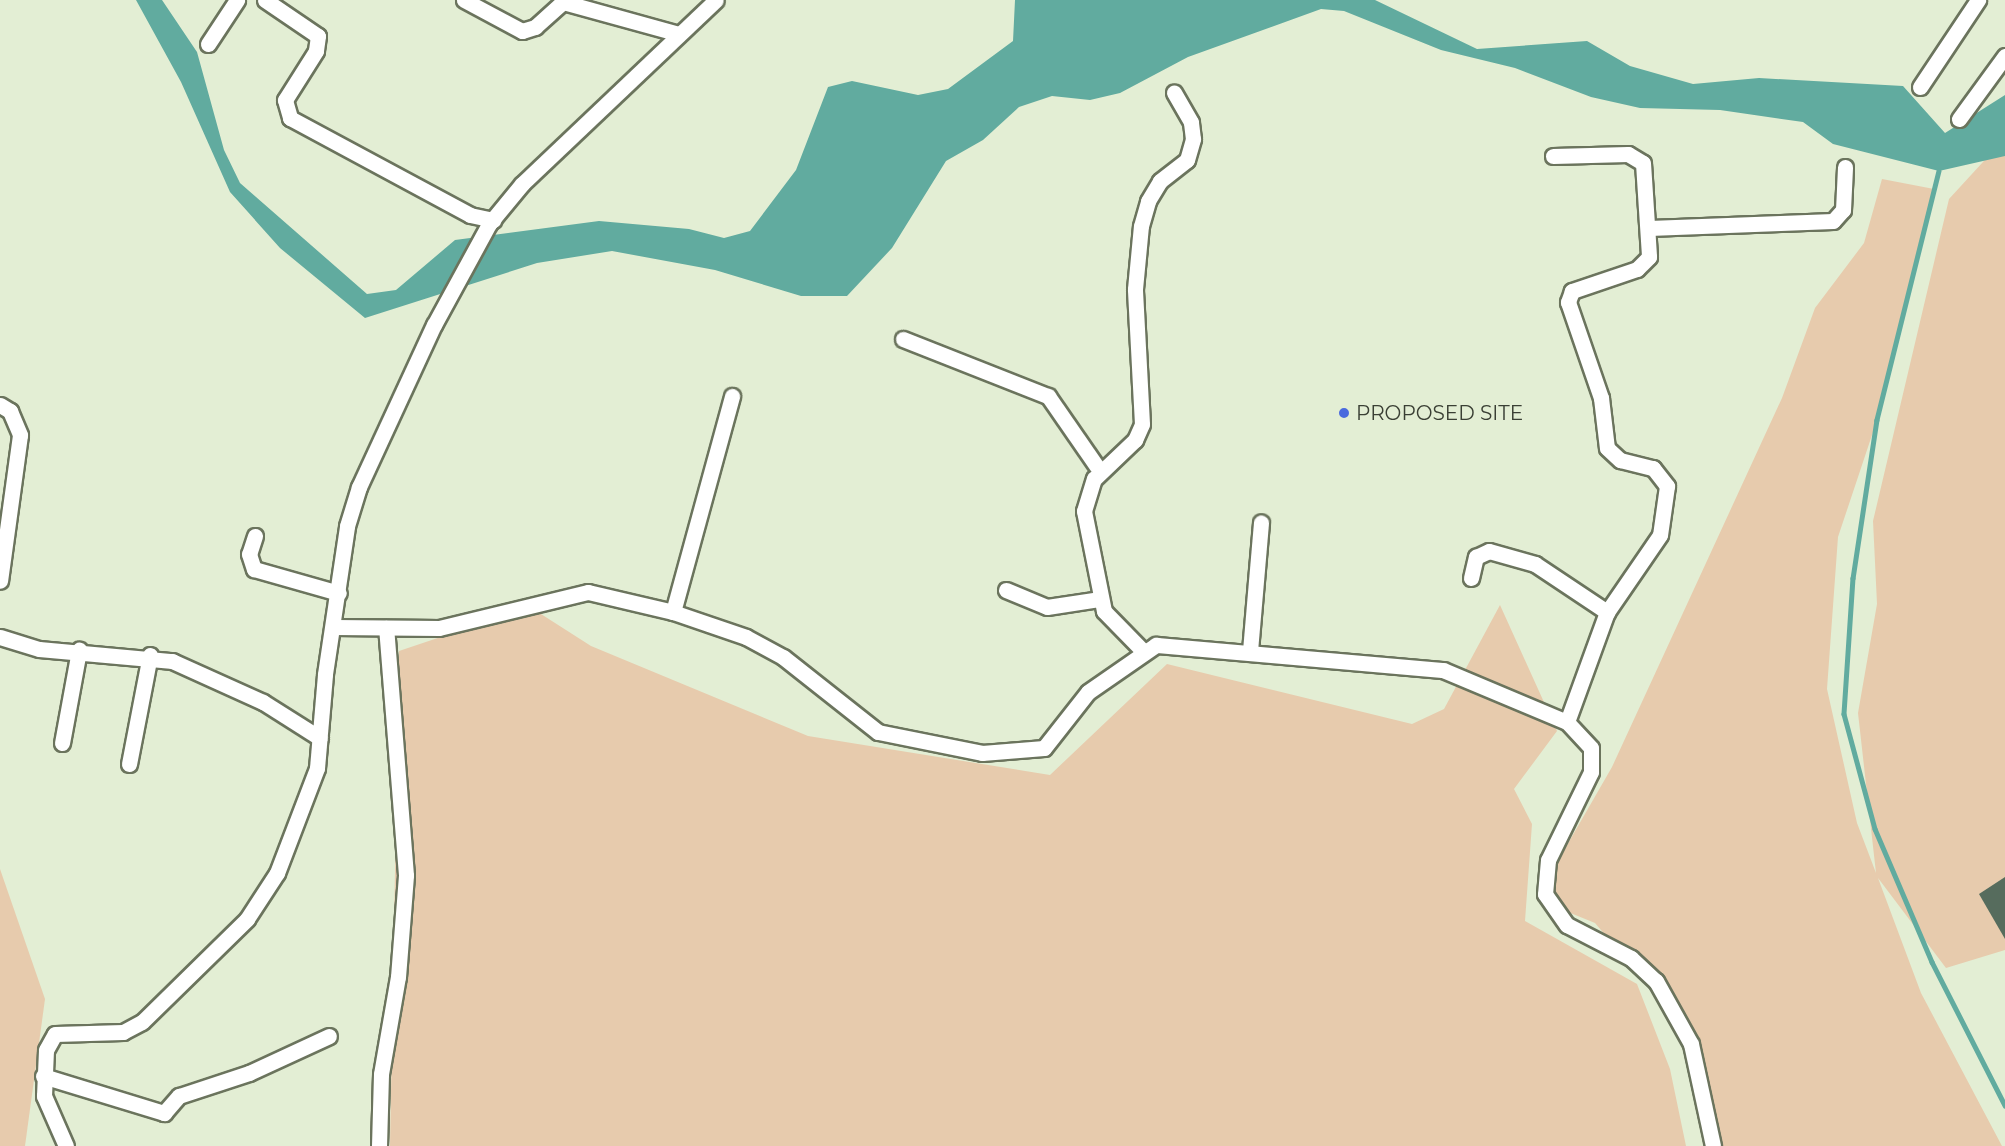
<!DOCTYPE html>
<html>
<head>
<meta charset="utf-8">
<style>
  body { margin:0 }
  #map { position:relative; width:2005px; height:1146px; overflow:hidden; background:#e3eed4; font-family:Montserrat,sans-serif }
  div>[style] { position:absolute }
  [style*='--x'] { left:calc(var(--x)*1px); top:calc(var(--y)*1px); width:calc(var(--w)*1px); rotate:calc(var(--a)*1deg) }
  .green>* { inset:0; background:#e7cbad }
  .water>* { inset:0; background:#61ab9f }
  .stream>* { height:4.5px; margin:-2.25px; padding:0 2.25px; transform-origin:2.25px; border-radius:2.25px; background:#61ab9f }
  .building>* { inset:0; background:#566c5d }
  .roads { filter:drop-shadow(2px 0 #6b745d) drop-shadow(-2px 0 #6b745d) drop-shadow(0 2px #6b745d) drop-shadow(0 -2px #6b745d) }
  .street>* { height:15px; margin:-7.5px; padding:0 7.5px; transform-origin:7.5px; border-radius:7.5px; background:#fff }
  .dots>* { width:16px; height:16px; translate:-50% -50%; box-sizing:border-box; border:3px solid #e3eed4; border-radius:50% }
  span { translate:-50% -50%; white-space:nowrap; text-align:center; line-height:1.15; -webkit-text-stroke:6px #e3eed4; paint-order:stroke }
  .poi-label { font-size:20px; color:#3a3f34 }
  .left { translate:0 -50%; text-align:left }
</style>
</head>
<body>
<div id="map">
  <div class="green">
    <div style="clip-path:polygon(2005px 138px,2005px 950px,1946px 968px,1878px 878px,1921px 993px,2002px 1146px,1707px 1146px,1707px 1075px,1642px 978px,1595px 923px,1536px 899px,1612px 767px,1782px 398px,1815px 308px,1864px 243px,1882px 179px,1934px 189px,1877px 420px,1838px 537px,1827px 689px,1857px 823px,1876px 873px,1858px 713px,1877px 604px,1873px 521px,1949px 199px)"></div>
    <div style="clip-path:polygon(1500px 605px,1557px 731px,1514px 789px,1532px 824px,1525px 921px,1637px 984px,1670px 1069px,1686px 1146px,390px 1146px,399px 651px,530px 607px,591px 646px,808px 736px,1050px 775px,1167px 664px,1412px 724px,1444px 709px)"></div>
    <div style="clip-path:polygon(0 869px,45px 999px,25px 1146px,0 1146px)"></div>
  </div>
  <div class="water">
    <div style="clip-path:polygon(136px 0,162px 0,197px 52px,224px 150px,240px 183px,367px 294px,396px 290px,455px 240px,599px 221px,689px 229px,724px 238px,750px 231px,796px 170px,828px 87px,852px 81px,918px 95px,948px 89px,1013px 41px,1015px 0,1375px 0,1477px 49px,1587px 41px,1630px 66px,1693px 84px,1759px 78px,1903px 86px,1945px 133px,2005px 95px,2005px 156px,1939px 171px,1833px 144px,1803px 122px,1720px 110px,1640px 108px,1591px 97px,1515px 68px,1441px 50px,1344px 11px,1321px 9px,1188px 57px,1120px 93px,1090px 100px,1052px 96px,1019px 107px,983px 140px,946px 161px,892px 248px,847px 296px,801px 296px,715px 270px,612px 251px,537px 263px,365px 318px,280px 248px,230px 192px,181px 82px)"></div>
  </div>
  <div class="stream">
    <div style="--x:1939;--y:171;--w:257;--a:104"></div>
    <div style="--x:1877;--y:420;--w:160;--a:98.6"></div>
    <div style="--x:1853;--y:578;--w:136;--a:93.8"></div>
    <div style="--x:1844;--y:714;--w:119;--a:74.9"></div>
    <div style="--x:1875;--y:829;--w:145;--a:66.8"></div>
    <div style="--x:1932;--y:962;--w:161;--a:63"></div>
  </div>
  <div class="building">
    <div style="clip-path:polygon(2005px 877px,2005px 939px,1979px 894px)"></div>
  </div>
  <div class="roads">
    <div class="street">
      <div style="--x:265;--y:0;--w:64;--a:34.2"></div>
      <div style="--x:318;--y:36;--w:15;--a:98"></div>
      <div style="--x:316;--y:51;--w:58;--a:122.3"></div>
      <div style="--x:285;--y:100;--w:19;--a:74"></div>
      <div style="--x:290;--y:118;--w:204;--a:28.3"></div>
      <div style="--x:470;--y:215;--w:24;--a:12"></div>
      <div style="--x:464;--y:0;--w:66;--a:28.1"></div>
      <div style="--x:522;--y:31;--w:14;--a:-17"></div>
      <div style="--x:535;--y:27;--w:38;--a:-42"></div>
      <div style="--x:563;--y:2;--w:120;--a:15.4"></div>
      <div style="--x:208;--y:44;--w:53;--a:-56.6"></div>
      <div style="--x:1920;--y:87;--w:105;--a:-56.3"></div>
      <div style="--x:1959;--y:119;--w:78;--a:-53.9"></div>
      <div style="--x:1553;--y:156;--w:75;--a:-1.5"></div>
      <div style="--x:1628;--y:154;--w:17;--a:31"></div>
      <div style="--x:1643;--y:163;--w:94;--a:86.3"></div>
      <div style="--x:1649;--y:257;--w:17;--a:135"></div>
      <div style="--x:1637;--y:269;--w:69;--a:161.3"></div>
      <div style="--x:1572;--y:291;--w:12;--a:110"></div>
      <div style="--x:1568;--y:302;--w:102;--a:71"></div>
      <div style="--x:1601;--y:398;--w:50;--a:83.2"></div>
      <div style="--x:1607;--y:448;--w:18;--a:43"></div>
      <div style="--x:1620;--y:460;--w:34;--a:14"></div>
      <div style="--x:1653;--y:468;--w:23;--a:52"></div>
      <div style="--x:1667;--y:486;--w:49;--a:98.1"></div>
      <div style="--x:1660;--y:535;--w:93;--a:124.5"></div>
      <div style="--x:1607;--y:612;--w:117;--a:110"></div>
      <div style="--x:1649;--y:228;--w:184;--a:-2.2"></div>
      <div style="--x:1833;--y:221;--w:15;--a:-48"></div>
      <div style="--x:1843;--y:210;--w:43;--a:-87.3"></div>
      <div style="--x:903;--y:339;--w:156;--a:21.5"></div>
      <div style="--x:1048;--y:396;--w:91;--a:55.3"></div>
      <div style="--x:0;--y:405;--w:12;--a:31"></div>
      <div style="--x:10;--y:411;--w:26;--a:67"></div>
      <div style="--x:20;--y:435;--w:147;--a:97.8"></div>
      <div style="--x:255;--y:536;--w:19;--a:108"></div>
      <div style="--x:249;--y:554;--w:16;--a:72"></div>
      <div style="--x:254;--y:569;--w:88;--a:15.8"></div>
      <div style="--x:1471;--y:578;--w:22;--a:-77"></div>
      <div style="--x:1476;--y:557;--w:14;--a:-25"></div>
      <div style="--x:1489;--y:551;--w:48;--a:15.8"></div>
      <div style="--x:1535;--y:564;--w:87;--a:33.7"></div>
      <div style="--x:1006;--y:590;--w:44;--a:22.5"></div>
      <div style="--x:1047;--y:607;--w:54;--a:-8.6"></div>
      <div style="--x:673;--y:612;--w:224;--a:-74.7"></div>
      <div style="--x:334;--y:627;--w:105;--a:0.5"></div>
      <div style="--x:439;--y:628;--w:153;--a:-13.6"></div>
      <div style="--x:588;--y:592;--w:87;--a:13.2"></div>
      <div style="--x:673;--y:612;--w:77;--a:18.9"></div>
      <div style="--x:746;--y:637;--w:42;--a:28.4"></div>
      <div style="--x:783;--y:657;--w:121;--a:38.3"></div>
      <div style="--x:878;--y:732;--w:106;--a:11.4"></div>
      <div style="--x:982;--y:753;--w:62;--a:-4.6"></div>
      <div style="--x:1044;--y:748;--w:71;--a:-51.8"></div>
      <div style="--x:1088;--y:692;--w:83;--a:-34.7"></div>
      <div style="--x:1156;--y:645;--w:288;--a:5"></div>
      <div style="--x:1443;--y:670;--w:134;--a:22.8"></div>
      <div style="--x:1567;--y:722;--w:35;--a:47"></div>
      <div style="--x:1591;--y:748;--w:24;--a:90"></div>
      <div style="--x:1591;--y:772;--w:98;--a:116"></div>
      <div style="--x:1548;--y:860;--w:34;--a:95"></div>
      <div style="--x:1545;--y:894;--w:38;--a:55"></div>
      <div style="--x:1567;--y:925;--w:72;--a:27.3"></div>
      <div style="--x:1631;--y:958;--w:34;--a:43"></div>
      <div style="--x:1656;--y:981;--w:72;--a:60.9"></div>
      <div style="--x:1691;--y:1044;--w:104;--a:77.8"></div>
      <div style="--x:0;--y:637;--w:41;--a:17.1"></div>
      <div style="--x:39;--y:649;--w:134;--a:5.2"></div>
      <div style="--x:172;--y:661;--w:100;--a:24.3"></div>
      <div style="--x:263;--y:702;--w:67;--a:32.3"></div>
      <div style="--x:1143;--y:651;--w:56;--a:-134.3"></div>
      <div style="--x:1104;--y:611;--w:102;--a:-101.3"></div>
      <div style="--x:1084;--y:511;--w:34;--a:-73"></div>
      <div style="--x:1094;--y:479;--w:57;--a:-43.6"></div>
      <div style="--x:1135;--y:440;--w:17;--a:-66"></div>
      <div style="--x:1142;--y:424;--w:135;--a:-93"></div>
      <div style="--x:1135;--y:289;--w:63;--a:-84.6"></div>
      <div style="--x:1141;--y:226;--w:26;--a:-74"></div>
      <div style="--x:1148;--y:201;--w:23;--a:-59"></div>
      <div style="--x:1160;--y:181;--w:34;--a:-38"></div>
      <div style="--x:1187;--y:160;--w:22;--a:-74"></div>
      <div style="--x:1193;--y:139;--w:17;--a:-97"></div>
      <div style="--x:1191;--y:122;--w:34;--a:-120"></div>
      <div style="--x:1250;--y:651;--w:129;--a:-85.1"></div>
      <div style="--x:62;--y:743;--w:95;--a:-79.6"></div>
      <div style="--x:129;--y:764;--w:111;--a:-79.1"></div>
      <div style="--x:43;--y:1076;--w:127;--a:17"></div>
      <div style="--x:164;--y:1113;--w:23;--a:-49"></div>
      <div style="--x:179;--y:1096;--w:74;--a:-18.2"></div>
      <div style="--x:249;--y:1073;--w:88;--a:-24.8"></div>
      <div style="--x:66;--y:1146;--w:55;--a:-113.7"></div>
      <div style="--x:44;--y:1096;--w:46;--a:-87.5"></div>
      <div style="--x:46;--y:1050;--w:18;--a:-61"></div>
      <div style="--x:55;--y:1034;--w:68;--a:-1.7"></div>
      <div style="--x:123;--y:1032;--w:21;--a:-28"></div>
      <div style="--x:142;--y:1022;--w:147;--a:-44.4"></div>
      <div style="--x:247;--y:919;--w:55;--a:-56.9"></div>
      <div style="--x:277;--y:873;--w:112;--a:-69.1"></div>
      <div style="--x:317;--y:768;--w:94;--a:-85.1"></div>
      <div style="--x:325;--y:674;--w:150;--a:-81.5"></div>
      <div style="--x:347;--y:526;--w:41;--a:-72.9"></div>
      <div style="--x:359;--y:487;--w:179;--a:-65.2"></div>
      <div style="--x:434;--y:325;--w:115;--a:-61.4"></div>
      <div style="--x:489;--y:224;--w:52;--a:-50.5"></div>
      <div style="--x:522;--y:184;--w:267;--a:-43.5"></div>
      <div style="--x:379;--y:1146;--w:72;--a:-88.4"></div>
      <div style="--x:381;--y:1074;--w:98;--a:-80.1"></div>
      <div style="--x:398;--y:977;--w:102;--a:-85.5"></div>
      <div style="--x:406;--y:875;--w:248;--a:-94.6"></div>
    </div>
  </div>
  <div class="dots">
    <div style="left:1344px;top:413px;background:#4a6ade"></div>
  </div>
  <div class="poi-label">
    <span class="left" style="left:1356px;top:413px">PROPOSED SITE</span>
  </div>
</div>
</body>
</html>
